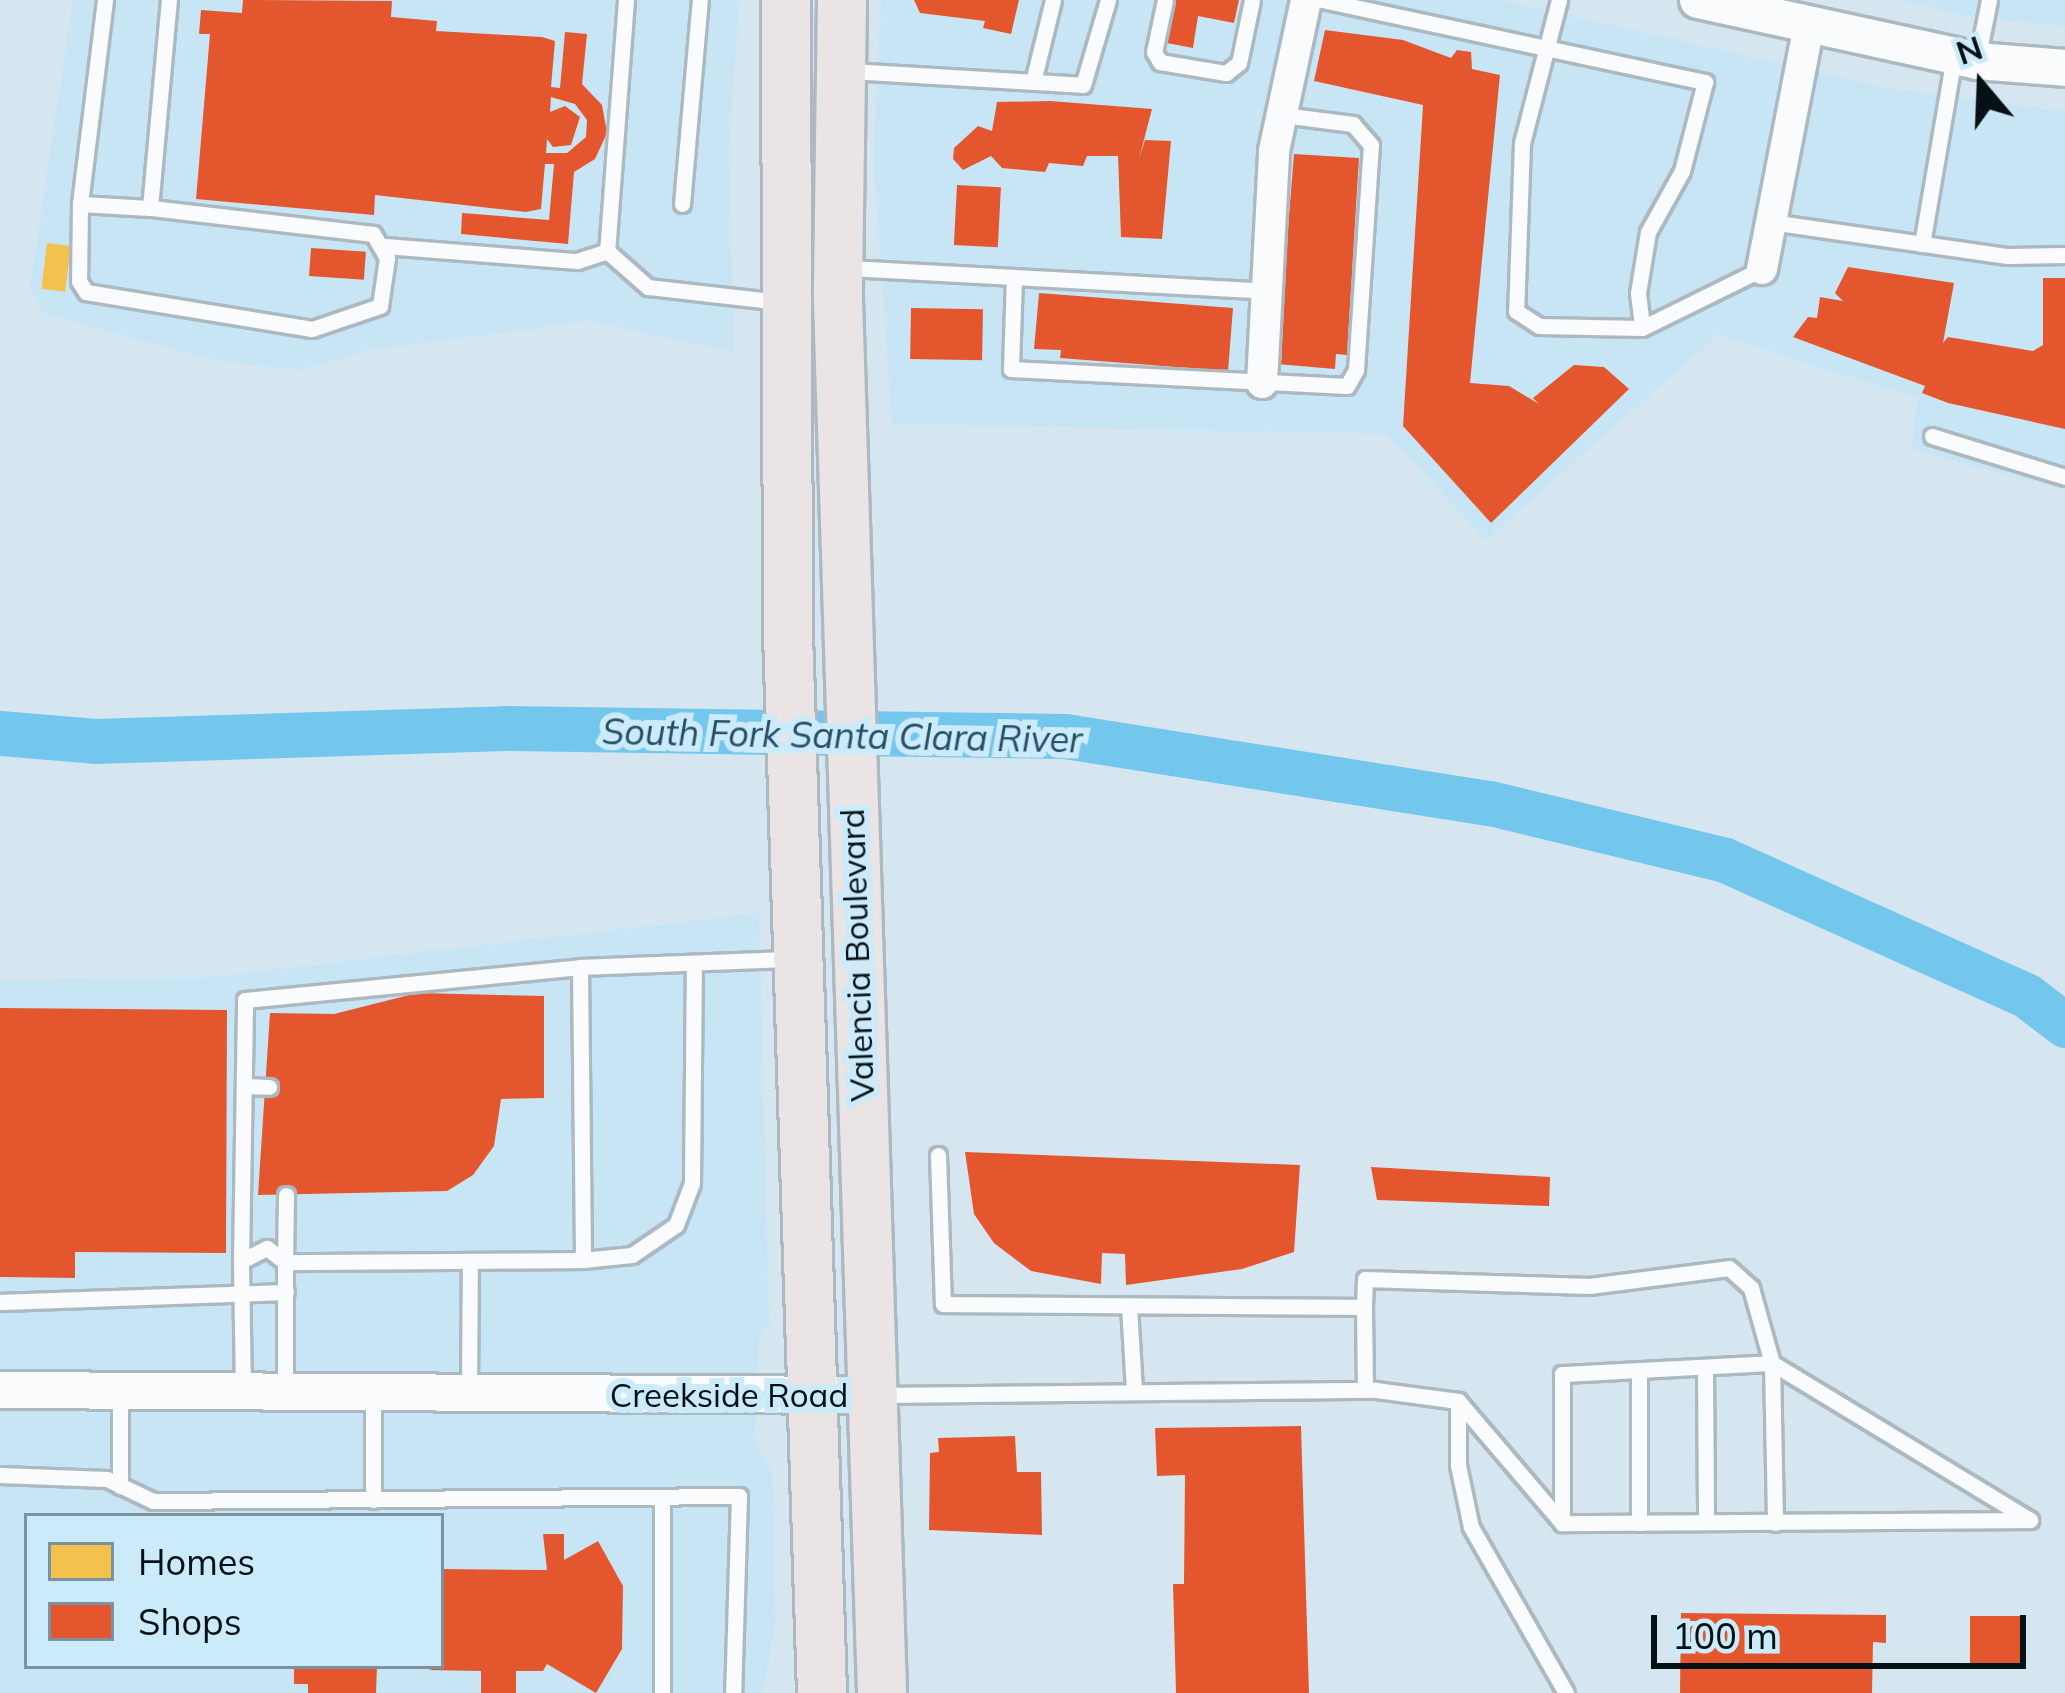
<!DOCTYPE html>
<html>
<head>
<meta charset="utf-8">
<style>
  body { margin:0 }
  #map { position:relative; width:2065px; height:1693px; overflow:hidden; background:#d6e6f0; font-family:Mulish,sans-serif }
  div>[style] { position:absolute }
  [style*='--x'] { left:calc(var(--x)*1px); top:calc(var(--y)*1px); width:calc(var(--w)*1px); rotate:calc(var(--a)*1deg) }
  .built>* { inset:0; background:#c8e5f5 }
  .homes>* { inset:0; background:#f2c14e; transform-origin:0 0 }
  .shops>* { inset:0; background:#e4572e; transform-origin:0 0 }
  .river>* { height:45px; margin:-22.5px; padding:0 22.5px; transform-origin:22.5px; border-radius:22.5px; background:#73c6ec }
  .roads { filter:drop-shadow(3px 0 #adb9c1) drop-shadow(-3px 0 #adb9c1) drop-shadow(0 3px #adb9c1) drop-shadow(0 -3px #adb9c1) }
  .service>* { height:15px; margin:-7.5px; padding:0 7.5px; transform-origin:7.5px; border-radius:7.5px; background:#f9fbfd }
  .minor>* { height:30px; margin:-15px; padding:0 15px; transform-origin:15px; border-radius:15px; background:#f9fbfd }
  .tertiary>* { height:36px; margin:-18px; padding:0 18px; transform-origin:18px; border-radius:18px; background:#f9fbfd }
  .primary>* { height:48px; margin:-24px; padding:0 24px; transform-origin:24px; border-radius:24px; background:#eae5e4 }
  span { translate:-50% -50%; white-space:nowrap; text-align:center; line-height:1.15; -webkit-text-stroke:12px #cbeafa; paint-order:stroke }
  .street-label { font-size:33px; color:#061116 }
  .water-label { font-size:36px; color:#235066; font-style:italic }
  .legend { position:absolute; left:24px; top:1513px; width:420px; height:156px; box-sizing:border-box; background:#cbeafa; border:3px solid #7c939f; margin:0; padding:15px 21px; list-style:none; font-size:36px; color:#061116 }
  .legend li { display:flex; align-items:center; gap:24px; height:60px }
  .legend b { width:60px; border:3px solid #7c939f }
  .north { position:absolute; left:1921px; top:24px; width:120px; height:120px; -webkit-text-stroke:9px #cbeafa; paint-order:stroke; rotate:341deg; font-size:33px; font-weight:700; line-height:48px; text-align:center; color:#061116 }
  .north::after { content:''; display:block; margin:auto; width:42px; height:54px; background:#061116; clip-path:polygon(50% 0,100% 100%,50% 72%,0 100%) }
  .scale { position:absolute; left:1651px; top:1615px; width:375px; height:54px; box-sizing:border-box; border:6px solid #061116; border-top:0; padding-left:15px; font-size:36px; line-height:42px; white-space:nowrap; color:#061116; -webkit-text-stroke:9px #cbeafa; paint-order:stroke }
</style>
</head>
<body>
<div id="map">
  <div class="built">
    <div style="clip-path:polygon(73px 0,739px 0,729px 150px,734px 352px,587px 321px,367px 351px,301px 370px,212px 360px,44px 314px,30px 287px)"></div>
    <div style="clip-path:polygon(881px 0,1502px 0,1897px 90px,2065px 111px,2065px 490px,1912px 450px,1917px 398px,1718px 335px,1486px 540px,1387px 434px,892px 424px,874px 157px)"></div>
    <div style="clip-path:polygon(1897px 0,2065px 0,2065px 27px,1964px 15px)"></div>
    <div style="clip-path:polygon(evenodd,759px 913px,769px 1323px,759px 1338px,755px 1444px,772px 1470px,775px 1624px,763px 1693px,0 1693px,0 980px,201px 978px,759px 913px,27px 1516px,441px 1516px,441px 1666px,27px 1666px,27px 1516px)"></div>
  </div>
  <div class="homes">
    <div style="left:47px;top:243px;width:24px;height:46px;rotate:7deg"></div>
  </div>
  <div class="shops">
    <div style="clip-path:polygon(evenodd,243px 0,392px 1px,391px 17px,437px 21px,436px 31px,542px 37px,555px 41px,551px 87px,560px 88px,565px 32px,587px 34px,582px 84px,602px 105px,607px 133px,595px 159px,574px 172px,568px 244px,461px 234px,462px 213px,549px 220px,554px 164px,545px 164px,541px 209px,526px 212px,375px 195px,374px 215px,196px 199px,210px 34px,199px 34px,201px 10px,242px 13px,243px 0,551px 97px,575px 104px,587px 120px,586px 137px,567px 153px,546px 153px,547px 139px,553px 147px,571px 145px,580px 117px,565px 106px,550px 112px,551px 97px)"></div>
    <div style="clip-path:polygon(914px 0,1019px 0,1011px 34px,983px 28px,985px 21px,920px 13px)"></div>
    <div style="clip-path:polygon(1176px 0,1239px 0,1234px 23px,1198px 16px,1193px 48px,1167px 43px)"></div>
    <div style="clip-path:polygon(1325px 30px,1403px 40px,1451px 58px,1457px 50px,1471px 52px,1472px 69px,1500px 75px,1470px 383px,1509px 386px,1539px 404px,1533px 398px,1574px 365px,1604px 367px,1629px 389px,1491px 523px,1403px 426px,1423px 105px,1314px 81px)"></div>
    <div style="clip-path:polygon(1050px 101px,1152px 109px,1139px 159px,1145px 140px,1171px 141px,1162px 239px,1121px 237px,1118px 156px,1087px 156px,1083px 166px,1049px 163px,1045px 172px,1002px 168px,991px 156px,963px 170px,953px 159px,954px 148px,978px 126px,992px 131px,997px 102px)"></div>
    <div style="clip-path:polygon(1294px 154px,1359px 158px,1347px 355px,1336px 354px,1335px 369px,1277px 364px)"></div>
    <div style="left:957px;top:185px;width:44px;height:60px;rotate:3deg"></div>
    <div style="left:311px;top:248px;width:55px;height:28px;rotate:4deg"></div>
    <div style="clip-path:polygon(1848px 267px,1954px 283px,1943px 343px,1948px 337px,2033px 351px,2043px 345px,2043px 278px,2065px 278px,2065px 429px,1948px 403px,1922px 393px,1925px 386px,1793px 337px,1808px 317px,1817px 318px,1820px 297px,1843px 301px,1835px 293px)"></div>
    <div style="clip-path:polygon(1039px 293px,1233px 308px,1228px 371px,1060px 358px,1061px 350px,1034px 349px)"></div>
    <div style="left:911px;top:308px;width:72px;height:51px;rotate:1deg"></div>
    <div style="clip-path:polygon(417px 993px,544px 996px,544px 1098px,501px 1099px,494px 1146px,473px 1175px,447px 1191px,258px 1195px,270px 1013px,334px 1014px)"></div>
    <div style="clip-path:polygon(0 1008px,227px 1010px,226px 1253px,75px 1252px,75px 1278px,0 1277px)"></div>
    <div style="clip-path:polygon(965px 1152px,1300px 1165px,1294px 1252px,1242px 1269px,1126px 1285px,1125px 1254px,1102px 1253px,1101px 1284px,1031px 1271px,994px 1243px,974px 1214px)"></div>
    <div style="clip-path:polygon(1371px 1167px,1550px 1177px,1549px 1206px,1377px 1200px)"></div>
    <div style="clip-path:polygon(1301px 1426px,1309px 1693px,1176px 1693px,1173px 1584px,1184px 1584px,1185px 1475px,1157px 1476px,1155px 1428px)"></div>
    <div style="clip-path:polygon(1015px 1436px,1017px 1472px,1041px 1472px,1042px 1535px,929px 1530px,930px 1453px,939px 1452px,938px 1438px)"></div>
    <div style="clip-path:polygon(543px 1534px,564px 1534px,564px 1560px,598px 1541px,623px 1586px,622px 1649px,596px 1693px,547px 1664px,543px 1671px,516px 1671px,516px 1693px,481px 1693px,481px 1671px,429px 1670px,441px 1666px,441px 1569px,547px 1570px)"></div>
    <div style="clip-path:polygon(1681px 1613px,1886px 1615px,1886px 1643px,1873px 1642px,1872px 1693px,1680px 1693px)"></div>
    <div style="left:1970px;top:1616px;width:51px;height:51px"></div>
    <div style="clip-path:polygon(294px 1666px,377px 1666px,376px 1693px,308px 1693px,308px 1684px,294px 1684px)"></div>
  </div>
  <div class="river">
    <div style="--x:0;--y:733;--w:95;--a:4.8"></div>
    <div style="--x:95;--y:741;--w:410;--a:-1.8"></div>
    <div style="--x:505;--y:728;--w:560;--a:0.82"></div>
    <div style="--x:1065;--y:736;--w:430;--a:9"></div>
    <div style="--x:1490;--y:803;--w:242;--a:13.6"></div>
    <div style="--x:1725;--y:860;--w:331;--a:24.2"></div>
    <div style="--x:2027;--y:996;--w:48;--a:37.3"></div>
  </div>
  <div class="roads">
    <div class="service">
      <div style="--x:105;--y:0;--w:206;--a:97"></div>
      <div style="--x:80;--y:204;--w:70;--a:3.3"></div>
      <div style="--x:150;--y:208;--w:209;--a:-84.8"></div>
      <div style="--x:626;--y:0;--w:252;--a:94.3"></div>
      <div style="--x:607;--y:251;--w:55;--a:41.3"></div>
      <div style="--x:648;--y:287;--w:132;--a:6.5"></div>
      <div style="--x:1165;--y:0;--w:53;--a:101.9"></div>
      <div style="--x:1154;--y:52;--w:12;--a:59"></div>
      <div style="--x:1160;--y:62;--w:67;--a:9.5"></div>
      <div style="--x:1226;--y:73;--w:16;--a:-38"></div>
      <div style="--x:1239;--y:63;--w:64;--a:-78.3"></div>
      <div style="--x:1322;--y:0;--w:392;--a:12.1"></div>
      <div style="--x:1705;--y:82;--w:92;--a:104.5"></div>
      <div style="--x:1682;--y:171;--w:70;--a:119.1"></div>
      <div style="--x:1648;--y:232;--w:62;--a:99.3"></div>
      <div style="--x:1638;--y:293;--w:35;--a:83"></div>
      <div style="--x:1559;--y:0;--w:148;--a:104.5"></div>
      <div style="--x:1522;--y:143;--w:168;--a:92"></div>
      <div style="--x:1516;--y:311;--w:27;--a:33"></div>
      <div style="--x:1539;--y:326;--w:103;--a:1.1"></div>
      <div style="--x:1642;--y:328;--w:134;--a:-26.2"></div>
      <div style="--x:1977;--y:61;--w:62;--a:-78.9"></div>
      <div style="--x:849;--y:71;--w:234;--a:3.4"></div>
      <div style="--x:1083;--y:85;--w:89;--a:-73.6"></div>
      <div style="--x:1033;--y:82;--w:84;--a:-76.3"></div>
      <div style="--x:80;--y:204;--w:77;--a:90.7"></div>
      <div style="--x:79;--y:281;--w:13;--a:58"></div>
      <div style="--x:86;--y:292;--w:229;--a:9.3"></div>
      <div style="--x:312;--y:329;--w:72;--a:-18.7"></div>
      <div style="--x:380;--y:306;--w:49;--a:-81.7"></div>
      <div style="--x:387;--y:258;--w:28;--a:-120"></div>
      <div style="--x:373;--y:234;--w:225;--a:-173.3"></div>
      <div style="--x:682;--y:204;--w:205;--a:-85"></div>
      <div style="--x:1771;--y:222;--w:239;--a:8.2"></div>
      <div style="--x:2008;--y:256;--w:57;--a:-1"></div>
      <div style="--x:1922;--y:244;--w:191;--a:-80.3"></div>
      <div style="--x:385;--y:246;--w:193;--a:4.5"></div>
      <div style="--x:577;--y:261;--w:32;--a:-18"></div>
      <div style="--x:847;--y:268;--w:422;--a:3.1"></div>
      <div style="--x:1014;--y:277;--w:92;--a:91.9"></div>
      <div style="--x:1011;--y:369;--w:336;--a:2.9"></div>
      <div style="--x:1347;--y:386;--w:18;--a:-61"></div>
      <div style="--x:1356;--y:370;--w:225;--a:-86.2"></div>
      <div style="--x:1371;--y:145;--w:28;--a:-131"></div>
      <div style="--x:1353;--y:124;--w:71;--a:-172.7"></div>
      <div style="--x:1932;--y:436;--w:139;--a:17.1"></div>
      <div style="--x:580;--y:967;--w:213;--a:-2.2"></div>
      <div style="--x:244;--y:1086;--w:25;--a:2"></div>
      <div style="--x:938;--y:1155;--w:149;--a:88.1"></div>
      <div style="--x:943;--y:1304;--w:421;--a:0.4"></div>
      <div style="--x:1364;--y:1307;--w:83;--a:89.3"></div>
      <div style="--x:583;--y:1260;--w:49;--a:-5.8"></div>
      <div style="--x:632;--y:1255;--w:53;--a:-34.3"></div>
      <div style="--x:676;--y:1225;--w:45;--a:-69.1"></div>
      <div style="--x:692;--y:1183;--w:218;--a:-89.5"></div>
      <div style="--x:241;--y:1261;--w:261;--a:-89.1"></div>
      <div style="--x:245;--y:1000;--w:337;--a:-5.6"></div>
      <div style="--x:580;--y:967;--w:293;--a:89.4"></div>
      <div style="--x:583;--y:1260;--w:298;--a:179.6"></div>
      <div style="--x:285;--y:1262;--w:67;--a:-89.1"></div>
      <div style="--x:0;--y:1302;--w:286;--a:-2"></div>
      <div style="--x:1129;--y:1306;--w:83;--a:86.6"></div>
      <div style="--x:1364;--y:1307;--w:28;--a:-88"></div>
      <div style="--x:1365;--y:1279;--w:224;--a:1.8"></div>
      <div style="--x:1589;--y:1286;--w:141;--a:-7.3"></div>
      <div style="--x:1729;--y:1268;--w:30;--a:42"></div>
      <div style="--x:1751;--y:1288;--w:78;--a:74.4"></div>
      <div style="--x:1772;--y:1363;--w:302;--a:31.3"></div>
      <div style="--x:2030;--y:1520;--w:468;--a:179.6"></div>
      <div style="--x:1562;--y:1523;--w:160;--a:-130.4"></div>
      <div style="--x:1705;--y:1367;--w:155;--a:89.6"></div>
      <div style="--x:243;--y:1391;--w:130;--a:-90.9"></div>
      <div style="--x:241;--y:1261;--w:29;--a:-27"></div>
      <div style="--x:267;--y:1248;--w:23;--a:38"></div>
      <div style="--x:285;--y:1262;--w:129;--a:90"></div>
      <div style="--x:469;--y:1392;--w:131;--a:-89.6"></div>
      <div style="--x:373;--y:1395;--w:105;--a:90"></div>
      <div style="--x:880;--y:1395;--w:496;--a:-0.6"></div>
      <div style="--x:1376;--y:1390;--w:83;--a:7.6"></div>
      <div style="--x:1458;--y:1401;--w:64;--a:90"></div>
      <div style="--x:1458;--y:1465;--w:63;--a:78.2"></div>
      <div style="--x:1471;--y:1527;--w:191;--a:60.2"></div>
      <div style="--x:0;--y:1475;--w:107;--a:2.1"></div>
      <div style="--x:107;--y:1479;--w:51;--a:25.6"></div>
      <div style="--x:153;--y:1501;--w:586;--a:-0.49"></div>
      <div style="--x:739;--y:1496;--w:197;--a:91.7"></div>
      <div style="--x:120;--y:1486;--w:94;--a:-90"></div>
      <div style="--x:1562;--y:1523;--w:149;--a:-90"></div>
      <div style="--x:1562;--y:1374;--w:210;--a:-3"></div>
      <div style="--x:1772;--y:1363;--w:160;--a:88.9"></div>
      <div style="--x:1639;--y:1523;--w:153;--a:-90"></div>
      <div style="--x:662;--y:1693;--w:196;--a:-90"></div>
    </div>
    <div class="minor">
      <div style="--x:1762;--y:269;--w:248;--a:-79.1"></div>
      <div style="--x:1262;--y:383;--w:232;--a:-87"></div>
      <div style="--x:1274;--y:151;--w:154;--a:-78"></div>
    </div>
    <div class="tertiary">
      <div style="--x:1698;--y:0;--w:286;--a:12.3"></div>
      <div style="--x:1977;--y:61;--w:88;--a:4.5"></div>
      <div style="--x:0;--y:1390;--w:869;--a:0.33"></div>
    </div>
    <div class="primary">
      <div style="--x:786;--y:0;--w:634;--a:89.82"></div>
      <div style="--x:788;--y:634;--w:1060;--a:88.16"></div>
      <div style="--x:842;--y:0;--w:300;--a:90.8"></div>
      <div style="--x:838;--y:300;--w:1394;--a:88.19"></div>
    </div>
  </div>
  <div class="street-label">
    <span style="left:857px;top:955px;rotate:-92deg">Valencia Boulevard</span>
    <span style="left:729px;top:1395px">Creekside Road</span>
  </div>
  <div class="water-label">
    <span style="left:842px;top:735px;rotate:1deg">South Fork Santa Clara River</span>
  </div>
  <ul class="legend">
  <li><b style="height:33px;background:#f2c14e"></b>Homes</li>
  <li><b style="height:33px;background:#e4572e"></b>Shops</li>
  </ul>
  <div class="north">N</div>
  <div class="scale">100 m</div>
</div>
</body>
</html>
